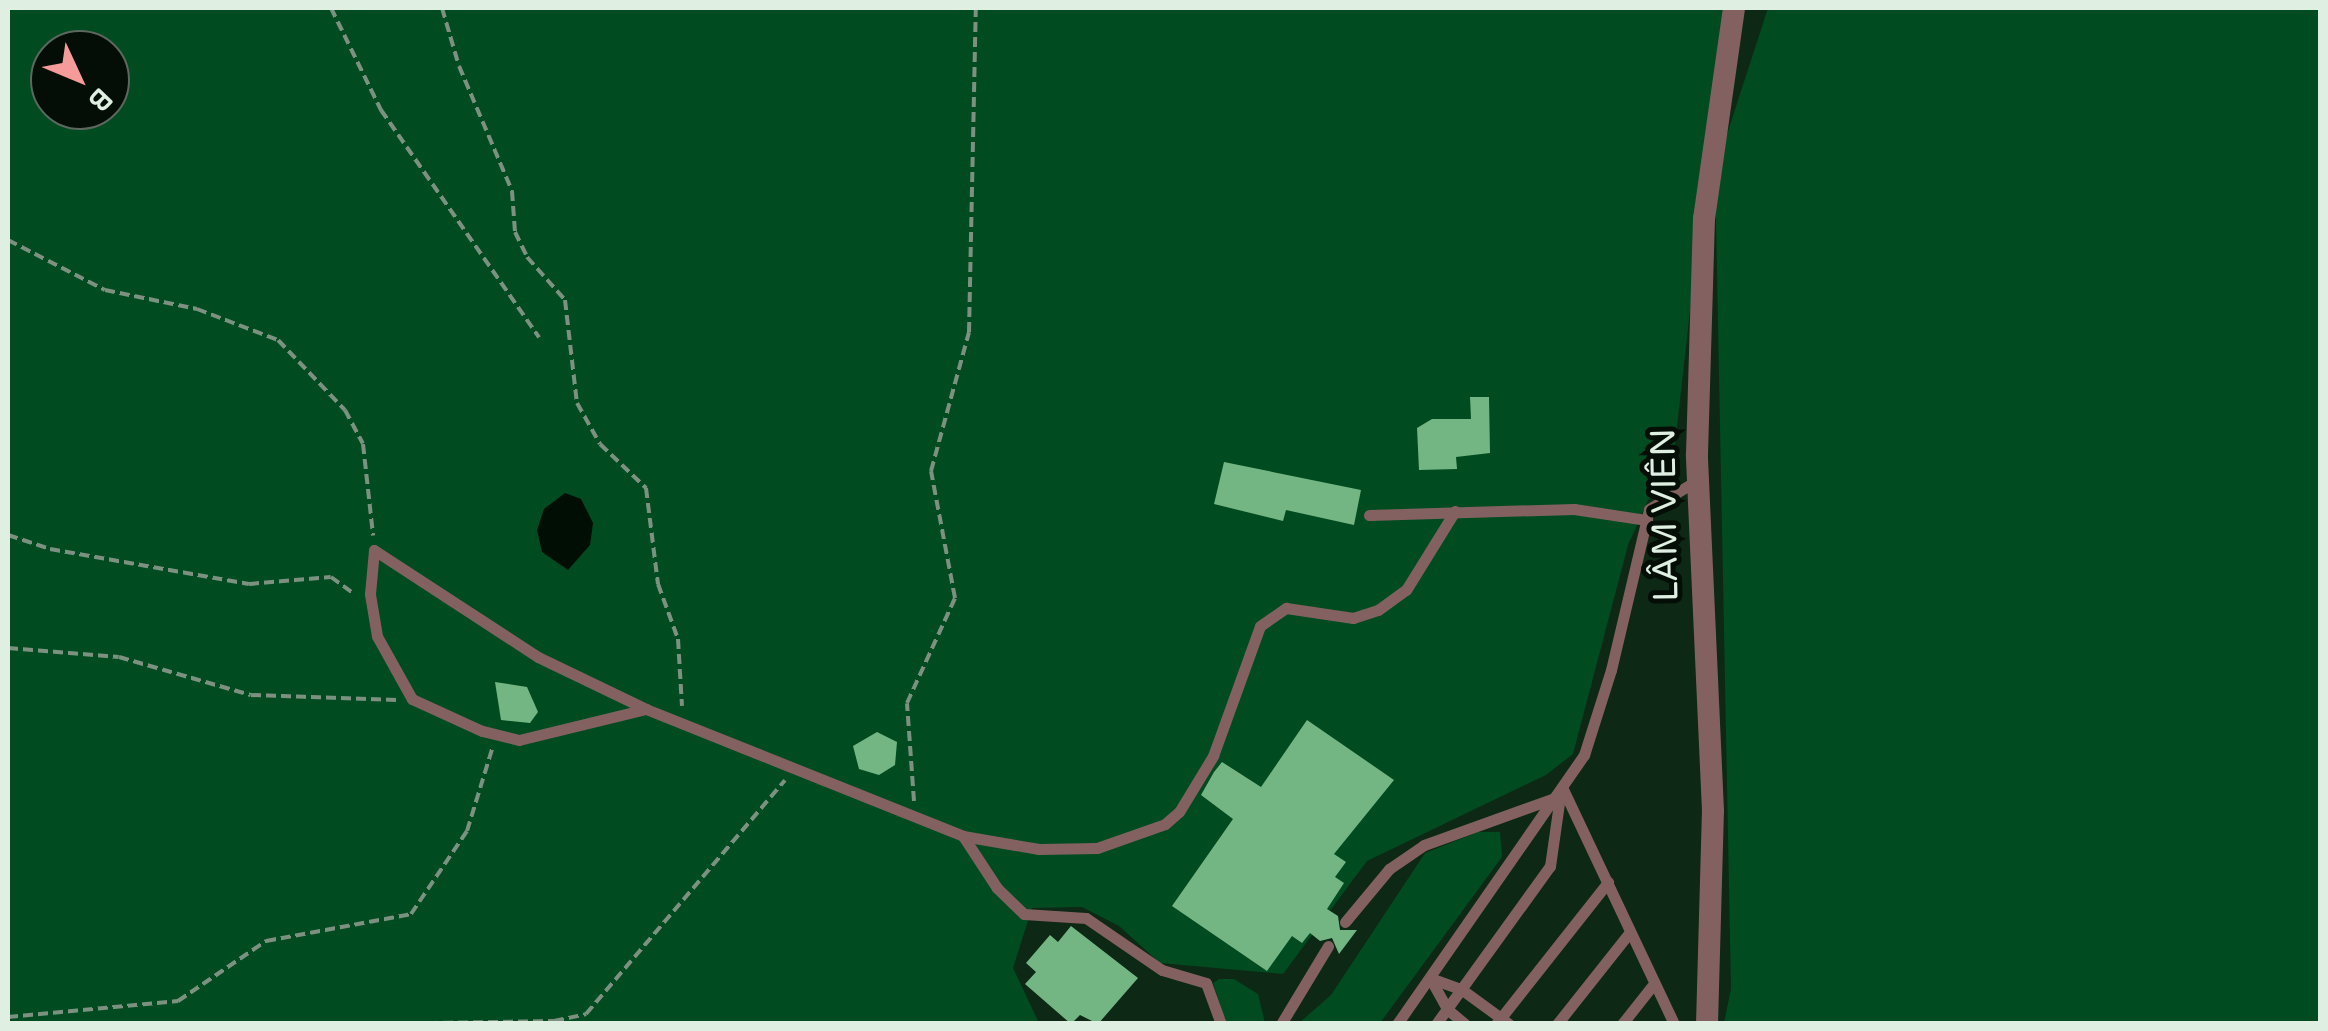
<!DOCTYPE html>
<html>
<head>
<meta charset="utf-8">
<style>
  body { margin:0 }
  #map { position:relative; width:2328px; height:1031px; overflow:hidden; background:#0d2814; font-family:"Varela Round",sans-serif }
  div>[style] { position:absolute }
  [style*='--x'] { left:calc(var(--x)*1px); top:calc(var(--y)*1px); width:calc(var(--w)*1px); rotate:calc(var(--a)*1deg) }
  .green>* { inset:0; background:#004b20 }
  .water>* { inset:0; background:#000e03 }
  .building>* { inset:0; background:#74b683 }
  .path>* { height:4px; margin-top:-2px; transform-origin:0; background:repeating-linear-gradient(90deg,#7c9180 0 10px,transparent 0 15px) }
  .lane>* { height:11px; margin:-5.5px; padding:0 5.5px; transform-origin:5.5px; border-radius:5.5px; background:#846161 }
  .street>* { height:22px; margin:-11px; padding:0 11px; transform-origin:11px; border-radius:11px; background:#846161 }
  span { translate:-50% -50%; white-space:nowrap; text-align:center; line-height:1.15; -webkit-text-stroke:10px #040e06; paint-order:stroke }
  .street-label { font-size:35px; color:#dfefe1 }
  .frame { position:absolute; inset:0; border:10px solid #dfefe1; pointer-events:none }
  .north { position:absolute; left:30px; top:30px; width:100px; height:100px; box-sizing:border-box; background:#040e06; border:2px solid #5c685e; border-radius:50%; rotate:134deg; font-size:28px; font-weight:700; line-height:40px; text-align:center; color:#dfefe1 }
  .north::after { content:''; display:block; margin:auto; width:35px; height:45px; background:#f59b9a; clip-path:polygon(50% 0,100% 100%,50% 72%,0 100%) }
</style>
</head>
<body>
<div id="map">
  <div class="green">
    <div style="clip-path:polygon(evenodd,8px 8px,1724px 8px,1672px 471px,1648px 500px,1628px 545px,1573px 754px,1546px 775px,1367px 861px,1283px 974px,1160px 963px,1119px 926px,1082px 907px,1032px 908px,1013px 968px,1039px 1023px,8px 1023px,8px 8px,50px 50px,110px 50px,110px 110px,50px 110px,50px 50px)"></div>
    <div style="clip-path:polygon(1768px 8px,2320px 8px,2320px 1023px,1724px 1023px,1731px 989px,1715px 171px)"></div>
    <div style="clip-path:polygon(1478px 832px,1500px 832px,1502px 857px,1380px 1023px,1299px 1023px,1331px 995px,1425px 853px)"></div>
    <div style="clip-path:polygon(1219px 979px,1234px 979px,1258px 994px,1265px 1023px,1226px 1023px,1213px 983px)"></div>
  </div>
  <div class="water">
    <div style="clip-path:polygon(565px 493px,581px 499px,593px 523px,590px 545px,568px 570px,542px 552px,537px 530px,544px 509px)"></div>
  </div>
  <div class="building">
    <div style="clip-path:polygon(1470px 397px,1489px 397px,1490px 453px,1456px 457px,1457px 469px,1419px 470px,1417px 428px,1432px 419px,1471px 419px)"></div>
    <div style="clip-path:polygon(1224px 462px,1361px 490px,1354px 525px,1286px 510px,1283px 521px,1214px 504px)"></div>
    <div style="clip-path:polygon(495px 682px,527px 687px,538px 712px,530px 723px,501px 720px)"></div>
    <div style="clip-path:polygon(1307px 720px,1394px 780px,1334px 854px,1346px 862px,1335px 877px,1344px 883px,1327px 909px,1338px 916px,1340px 930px,1357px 930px,1339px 954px,1332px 938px,1320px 941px,1310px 933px,1302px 943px,1292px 936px,1267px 971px,1172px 906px,1233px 819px,1201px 795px,1214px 772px,1222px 762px,1261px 787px)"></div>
    <div style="clip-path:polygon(877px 732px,897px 742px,895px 765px,879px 775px,859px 769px,853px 746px)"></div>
    <div style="clip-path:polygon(1071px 926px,1138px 978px,1098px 1024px,1080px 1015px,1071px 1024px,1025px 984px,1036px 972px,1026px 963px,1050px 935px,1058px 942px)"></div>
  </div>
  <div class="path">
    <div style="--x:331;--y:8;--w:114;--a:63.9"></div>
    <div style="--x:381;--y:110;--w:277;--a:55.2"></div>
    <div style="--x:442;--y:8;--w:60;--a:73.7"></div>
    <div style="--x:459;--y:66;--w:136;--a:67"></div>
    <div style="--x:512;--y:191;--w:41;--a:85.8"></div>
    <div style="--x:515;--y:232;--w:28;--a:64"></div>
    <div style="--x:527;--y:257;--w:57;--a:48.5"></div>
    <div style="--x:565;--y:300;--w:104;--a:83.4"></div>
    <div style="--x:577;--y:403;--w:47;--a:60.7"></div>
    <div style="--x:600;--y:444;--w:64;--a:43.7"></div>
    <div style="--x:646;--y:488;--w:97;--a:82.9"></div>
    <div style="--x:658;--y:584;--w:59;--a:70"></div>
    <div style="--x:678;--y:639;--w:67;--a:86.6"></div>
    <div style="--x:8;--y:240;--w:109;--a:27.3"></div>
    <div style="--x:105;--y:290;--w:94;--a:11.7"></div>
    <div style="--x:197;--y:309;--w:87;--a:20.9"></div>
    <div style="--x:278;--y:340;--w:97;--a:46.3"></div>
    <div style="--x:345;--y:410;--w:38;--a:62"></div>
    <div style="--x:363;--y:444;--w:92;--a:83.7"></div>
    <div style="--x:8;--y:535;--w:44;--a:18.4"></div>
    <div style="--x:50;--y:549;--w:202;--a:10"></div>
    <div style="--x:249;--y:584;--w:82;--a:-4.9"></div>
    <div style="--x:331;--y:577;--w:29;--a:36"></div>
    <div style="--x:8;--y:648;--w:111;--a:4.6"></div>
    <div style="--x:119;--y:657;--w:137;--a:16.1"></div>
    <div style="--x:251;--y:695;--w:146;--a:2"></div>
    <div style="--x:914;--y:801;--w:98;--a:-94.1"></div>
    <div style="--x:907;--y:703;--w:115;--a:-65.4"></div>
    <div style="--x:955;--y:598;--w:129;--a:-100.7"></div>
    <div style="--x:931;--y:471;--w:144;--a:-74.7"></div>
    <div style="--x:969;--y:332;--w:324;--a:-88.8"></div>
    <div style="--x:8;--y:1017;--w:171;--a:-5.4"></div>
    <div style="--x:178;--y:1001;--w:107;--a:-34.3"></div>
    <div style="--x:266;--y:941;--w:147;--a:-10.5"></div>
    <div style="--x:411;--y:914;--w:100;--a:-56"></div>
    <div style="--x:467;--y:831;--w:86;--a:-73"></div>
    <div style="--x:368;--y:1024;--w:186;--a:-0.9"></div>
    <div style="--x:554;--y:1021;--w:33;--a:-12"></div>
    <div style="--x:586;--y:1014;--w:307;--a:-49.6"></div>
  </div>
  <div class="lane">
    <div style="--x:1369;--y:515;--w:205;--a:-1.7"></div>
    <div style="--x:1574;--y:509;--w:74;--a:8.6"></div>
    <div style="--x:646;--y:709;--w:131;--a:166.3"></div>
    <div style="--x:519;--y:740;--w:38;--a:-166"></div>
    <div style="--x:482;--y:731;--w:77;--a:-155.4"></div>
    <div style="--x:412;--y:699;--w:72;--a:-119.1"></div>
    <div style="--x:377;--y:636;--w:43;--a:-99.5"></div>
    <div style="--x:370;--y:594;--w:44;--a:-84.8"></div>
    <div style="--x:374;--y:550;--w:196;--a:33.1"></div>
    <div style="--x:538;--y:657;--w:120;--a:25.7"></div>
    <div style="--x:646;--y:709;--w:341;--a:21.8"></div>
    <div style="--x:963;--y:836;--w:77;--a:9.7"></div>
    <div style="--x:1039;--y:849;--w:58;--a:-1"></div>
    <div style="--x:1097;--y:848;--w:72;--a:-19.4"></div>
    <div style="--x:1165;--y:824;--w:18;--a:-41"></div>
    <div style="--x:1179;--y:812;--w:66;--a:-58.7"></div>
    <div style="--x:1213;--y:756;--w:138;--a:-70.1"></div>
    <div style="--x:1260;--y:626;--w:32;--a:-35"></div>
    <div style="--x:1286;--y:608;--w:68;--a:8.5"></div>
    <div style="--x:1353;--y:618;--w:26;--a:-18"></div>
    <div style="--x:1378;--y:610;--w:34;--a:-36"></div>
    <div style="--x:1406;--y:590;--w:93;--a:-58.2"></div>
    <div style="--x:1563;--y:789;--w:260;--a:64.7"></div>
    <div style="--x:963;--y:836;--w:62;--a:56.8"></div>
    <div style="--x:997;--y:888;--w:37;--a:44"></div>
    <div style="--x:1024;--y:914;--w:62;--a:3.7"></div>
    <div style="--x:1086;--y:918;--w:92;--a:34.4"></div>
    <div style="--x:1162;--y:970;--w:46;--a:16.5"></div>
    <div style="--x:1206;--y:983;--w:44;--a:69.9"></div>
    <div style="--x:1345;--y:922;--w:69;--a:-50.3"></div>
    <div style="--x:1389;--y:869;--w:42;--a:-34.4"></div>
    <div style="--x:1424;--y:845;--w:145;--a:-19.8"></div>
    <div style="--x:1560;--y:796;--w:71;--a:98.1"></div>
    <div style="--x:1550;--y:866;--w:195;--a:125.8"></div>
    <div style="--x:1430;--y:978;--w:33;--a:20"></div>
    <div style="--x:1461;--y:989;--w:59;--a:36.1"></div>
    <div style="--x:1430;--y:978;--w:35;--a:61"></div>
    <div style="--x:1447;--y:1009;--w:23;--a:40"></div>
    <div style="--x:1281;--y:1024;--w:91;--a:-58.9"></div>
    <div style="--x:1397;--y:1024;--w:328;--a:-55.2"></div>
    <div style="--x:1584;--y:755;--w:89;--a:-72.4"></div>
    <div style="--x:1611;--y:670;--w:165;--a:-76.7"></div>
    <div style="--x:1649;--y:509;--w:57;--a:-30.6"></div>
    <div style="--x:1496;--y:1024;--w:181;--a:-51.7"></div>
    <div style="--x:1557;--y:1024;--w:116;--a:-51.6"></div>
    <div style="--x:1622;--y:1024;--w:48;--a:-51.7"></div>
  </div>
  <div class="street">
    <div style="--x:1707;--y:1024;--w:213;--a:-88.4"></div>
    <div style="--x:1713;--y:811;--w:357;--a:-92.6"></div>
    <div style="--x:1697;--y:454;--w:235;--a:-88.3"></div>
    <div style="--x:1704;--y:219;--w:213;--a:-81.9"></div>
  </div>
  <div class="street-label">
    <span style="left:1665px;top:515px;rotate:-91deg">LÂM VIÊN</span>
  </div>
  <div class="frame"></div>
  <div class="north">B</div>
</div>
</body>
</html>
